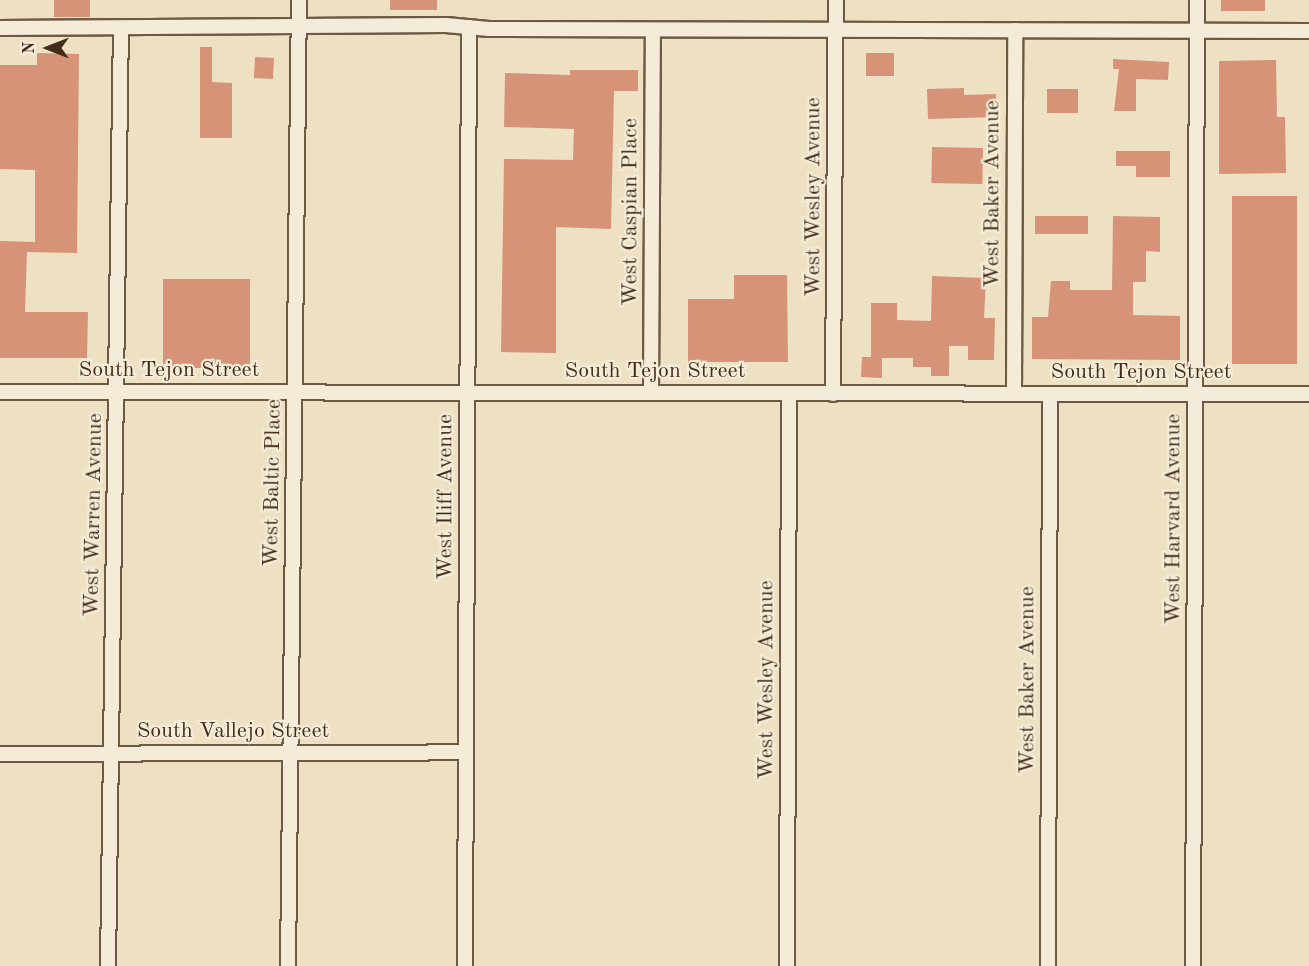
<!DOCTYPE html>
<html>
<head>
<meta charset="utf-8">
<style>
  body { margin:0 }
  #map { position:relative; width:1309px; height:966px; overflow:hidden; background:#eee1c3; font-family:"Old Standard TT",serif }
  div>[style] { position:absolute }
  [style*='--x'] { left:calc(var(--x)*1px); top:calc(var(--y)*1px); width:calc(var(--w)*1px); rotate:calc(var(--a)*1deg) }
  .building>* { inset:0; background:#d69378; transform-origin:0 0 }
  .roads { filter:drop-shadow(2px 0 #6e5a43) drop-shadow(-2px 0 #6e5a43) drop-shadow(0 2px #6e5a43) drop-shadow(0 -2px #6e5a43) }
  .minor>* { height:14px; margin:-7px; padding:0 7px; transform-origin:7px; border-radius:7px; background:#f4ecd8 }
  span { translate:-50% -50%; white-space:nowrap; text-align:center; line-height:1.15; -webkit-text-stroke:4.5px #f4ecd8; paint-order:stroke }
  .street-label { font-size:22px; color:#442d18 }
  .north { position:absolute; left:18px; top:18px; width:60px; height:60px; -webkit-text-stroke:4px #f4ecd8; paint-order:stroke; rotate:270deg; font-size:16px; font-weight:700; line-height:24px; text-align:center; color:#442d18 }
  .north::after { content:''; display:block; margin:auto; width:21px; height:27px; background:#442d18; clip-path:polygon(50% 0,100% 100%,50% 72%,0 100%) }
</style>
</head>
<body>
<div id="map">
  <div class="building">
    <div style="left:54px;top:0;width:36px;height:17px"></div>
    <div style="left:390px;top:0;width:47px;height:10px"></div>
    <div style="left:1221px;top:0;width:44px;height:11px"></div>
    <div style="clip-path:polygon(200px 47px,212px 47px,212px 82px,232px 83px,232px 138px,200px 138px)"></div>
    <div style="clip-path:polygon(37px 53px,79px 54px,77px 253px,27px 252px,25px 312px,88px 312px,87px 358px,0 358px,0 241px,35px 242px,35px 170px,0 169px,0 65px,37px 65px)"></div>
    <div style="left:866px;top:53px;width:28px;height:23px"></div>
    <div style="left:255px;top:57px;width:19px;height:21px;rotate:3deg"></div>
    <div style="clip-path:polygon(1113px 59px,1169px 62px,1168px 80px,1136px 79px,1136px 111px,1114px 111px,1119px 69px,1113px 69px)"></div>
    <div style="clip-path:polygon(1276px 60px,1277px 117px,1285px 117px,1286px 173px,1219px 174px,1219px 61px)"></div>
    <div style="clip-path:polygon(570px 70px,638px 70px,638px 91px,614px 91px,611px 229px,556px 227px,556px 353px,501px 352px,504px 159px,573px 160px,574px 129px,504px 127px,505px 73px,570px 75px)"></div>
    <div style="clip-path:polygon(964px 88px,964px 95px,996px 94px,997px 117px,928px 119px,927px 89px)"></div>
    <div style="left:1078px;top:89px;width:24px;height:31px;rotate:90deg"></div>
    <div style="left:932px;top:147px;width:51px;height:36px;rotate:1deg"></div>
    <div style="clip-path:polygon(1116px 151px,1170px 151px,1170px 177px,1136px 177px,1136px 166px,1116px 166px)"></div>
    <div style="left:1232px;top:196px;width:65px;height:168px"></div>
    <div style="left:1035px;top:216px;width:53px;height:18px"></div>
    <div style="clip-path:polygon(1113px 216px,1160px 217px,1160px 252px,1146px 251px,1146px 282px,1133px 282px,1133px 315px,1180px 316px,1180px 360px,1032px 359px,1032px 317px,1048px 317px,1051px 281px,1070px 281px,1070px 290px,1112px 290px)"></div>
    <div style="clip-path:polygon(734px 275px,787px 275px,788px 362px,688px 362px,688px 299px,734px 299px)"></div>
    <div style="clip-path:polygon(932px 276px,986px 278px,984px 318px,995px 318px,994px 360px,968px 360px,968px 346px,949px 346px,949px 376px,931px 376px,931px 367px,913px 367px,913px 358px,882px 358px,882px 378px,861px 377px,862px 357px,871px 357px,871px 303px,897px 303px,897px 320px,931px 321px)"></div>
    <div style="left:163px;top:279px;width:87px;height:89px"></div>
  </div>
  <div class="roads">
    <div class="minor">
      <div style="--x:0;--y:28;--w:446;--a:-0.4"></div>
      <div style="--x:446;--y:25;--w:43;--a:5.3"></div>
      <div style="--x:489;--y:29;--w:820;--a:0.14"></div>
      <div style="--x:0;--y:392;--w:1309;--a:0.09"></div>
      <div style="--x:651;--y:393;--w:363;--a:-89.7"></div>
      <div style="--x:833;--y:394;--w:394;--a:-89.6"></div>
      <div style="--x:1014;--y:394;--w:364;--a:-89.8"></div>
      <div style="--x:0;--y:754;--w:466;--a:-0.2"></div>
      <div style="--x:108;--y:966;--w:938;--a:-89.21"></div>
      <div style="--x:288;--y:966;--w:966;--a:-89.35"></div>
      <div style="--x:465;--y:966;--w:939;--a:-89.76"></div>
      <div style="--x:787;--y:966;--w:573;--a:-89.8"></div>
      <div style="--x:1048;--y:966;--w:572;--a:-89.8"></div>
      <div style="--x:1193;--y:966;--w:966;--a:-89.76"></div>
    </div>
  </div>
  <div class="street-label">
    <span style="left:993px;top:194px;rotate:-90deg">West Baker Avenue</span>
    <span style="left:814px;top:197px;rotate:-90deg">West Wesley Avenue</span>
    <span style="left:631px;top:212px;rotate:-90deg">West Caspian Place</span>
    <span style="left:169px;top:371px">South Tejon Street</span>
    <span style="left:655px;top:372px">South Tejon Street</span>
    <span style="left:1141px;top:373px">South Tejon Street</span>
    <span style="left:273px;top:483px;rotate:-89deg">West Baltic Place</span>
    <span style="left:446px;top:497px;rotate:-90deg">West Iliff Avenue</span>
    <span style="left:94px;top:515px;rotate:-89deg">West Warren Avenue</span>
    <span style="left:1174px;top:519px;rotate:-90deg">West Harvard Avenue</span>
    <span style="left:767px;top:680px;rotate:-90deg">West Wesley Avenue</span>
    <span style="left:1028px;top:680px;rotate:-90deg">West Baker Avenue</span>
    <span style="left:233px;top:732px">South Vallejo Street</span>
  </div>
  <div class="north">N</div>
</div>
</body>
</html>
